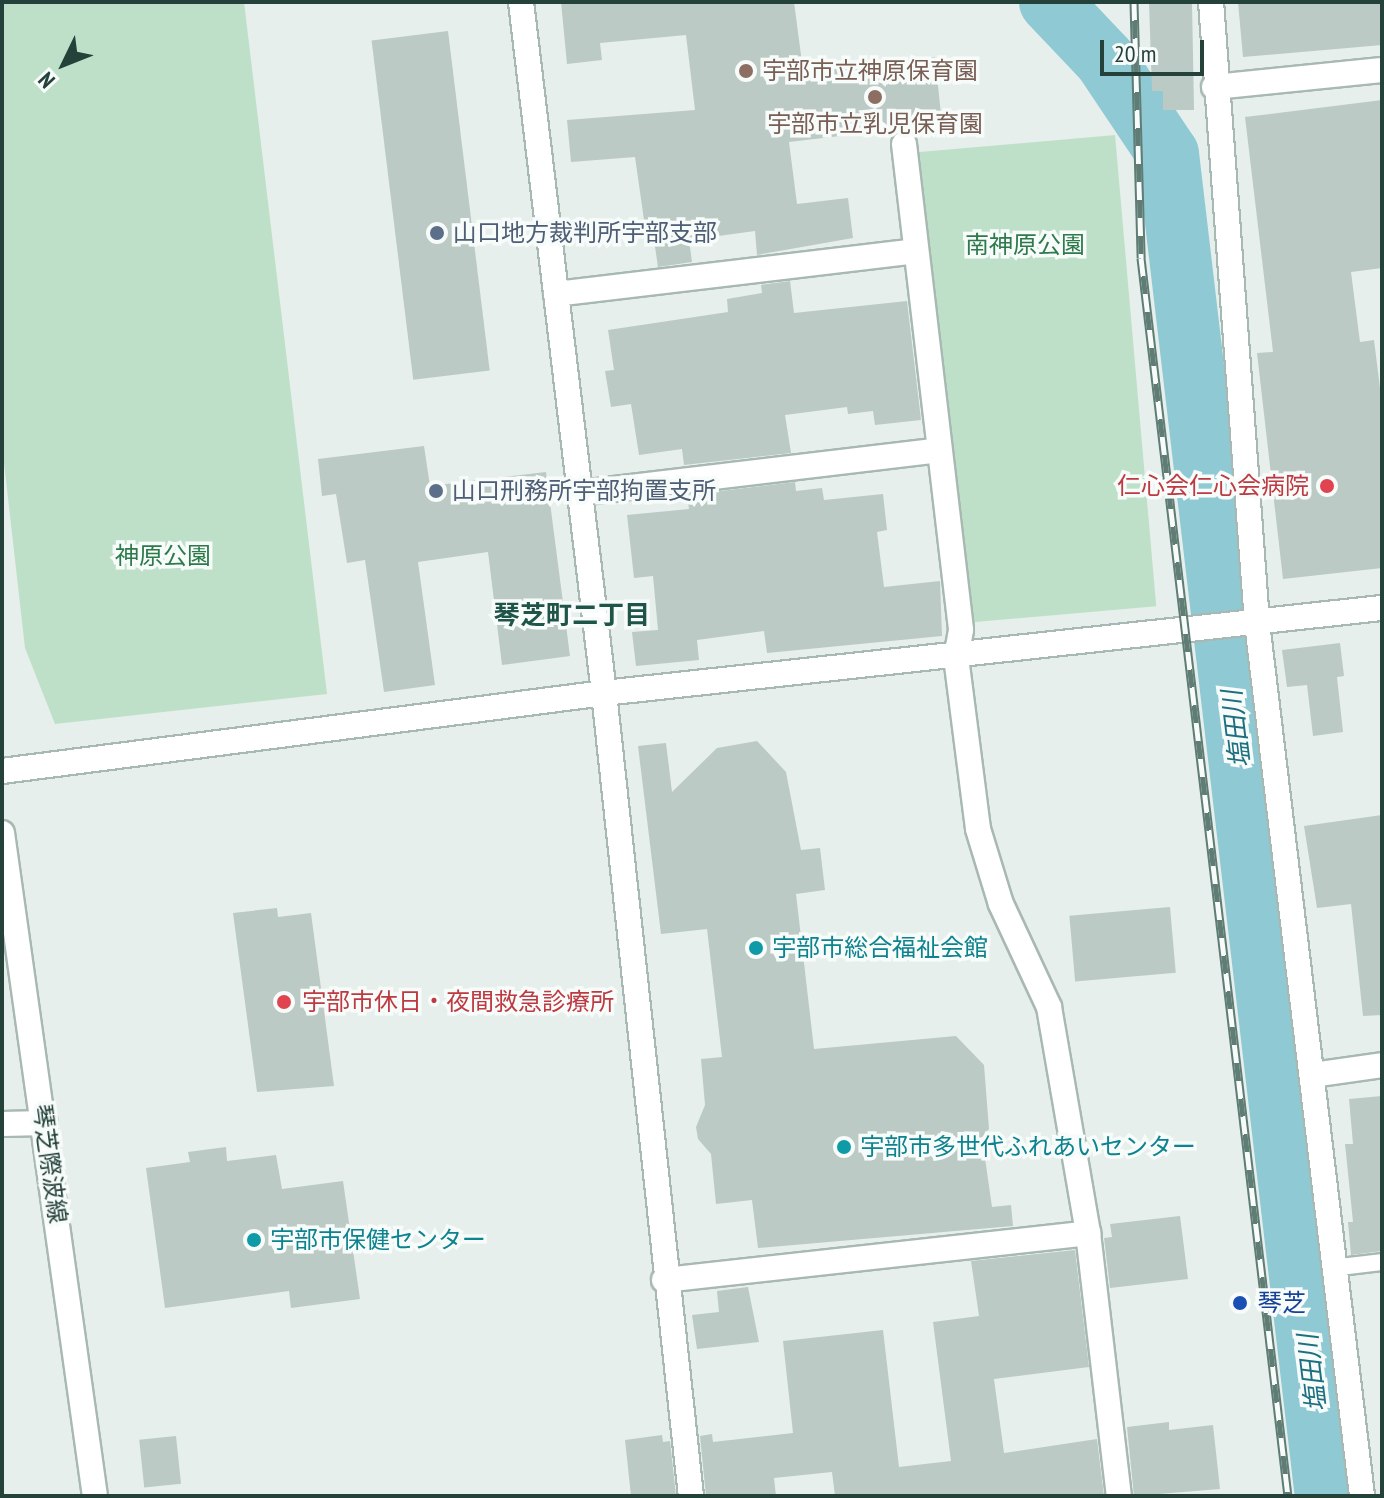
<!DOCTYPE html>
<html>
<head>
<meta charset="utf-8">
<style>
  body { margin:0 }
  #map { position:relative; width:1384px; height:1498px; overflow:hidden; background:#e6efeb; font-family:"PT Sans Narrow","Noto Sans JP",sans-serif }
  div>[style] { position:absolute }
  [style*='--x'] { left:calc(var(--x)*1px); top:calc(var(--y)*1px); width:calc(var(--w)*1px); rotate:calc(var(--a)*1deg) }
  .green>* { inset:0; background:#bfe0c8; transform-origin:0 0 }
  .river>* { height:62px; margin:-31px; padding:0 31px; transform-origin:31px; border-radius:31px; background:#8ec9d4 }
  .building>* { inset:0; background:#bbcac4; transform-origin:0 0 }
  .roads { filter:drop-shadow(2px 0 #a8b8b2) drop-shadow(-2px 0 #a8b8b2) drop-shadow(0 2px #a8b8b2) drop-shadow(0 -2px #a8b8b2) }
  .service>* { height:16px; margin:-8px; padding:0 8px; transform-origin:8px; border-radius:8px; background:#fff }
  .minor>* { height:24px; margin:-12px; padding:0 12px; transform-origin:12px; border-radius:12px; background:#fff }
  .secondary>* { height:24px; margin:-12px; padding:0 12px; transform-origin:12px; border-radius:12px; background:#fff }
  .rail>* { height:9px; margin-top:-4.5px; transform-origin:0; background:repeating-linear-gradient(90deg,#f7fbf9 0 18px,#5f7d75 0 36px); box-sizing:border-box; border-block:2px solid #5f7d75 }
  .dots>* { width:22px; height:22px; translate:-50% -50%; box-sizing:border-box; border:4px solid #f7fbf9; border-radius:50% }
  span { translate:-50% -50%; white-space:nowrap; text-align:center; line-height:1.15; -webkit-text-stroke:7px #f7fbf9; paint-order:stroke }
  .education-label { font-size:24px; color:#785e54 }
  .left { translate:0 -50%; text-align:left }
  .service-label { font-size:24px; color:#4e5e75 }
  .park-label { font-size:24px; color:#2d7a4b }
  .health-label { font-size:24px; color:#be3a42 }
  .right { translate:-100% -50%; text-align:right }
  .culture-label { font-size:24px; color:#0d838f }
  .street-label { font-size:24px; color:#24423a }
  .transit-label { font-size:24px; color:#164399 }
  .neighbourhood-label { font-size:26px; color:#1f5548; font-weight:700 }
  .water-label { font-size:26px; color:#1c6f80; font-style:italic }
  .frame { position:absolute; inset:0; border:4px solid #24423a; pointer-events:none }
  .north { position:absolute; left:24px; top:24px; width:80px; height:80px; -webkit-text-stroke:6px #f7fbf9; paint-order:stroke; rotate:227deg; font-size:22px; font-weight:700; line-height:32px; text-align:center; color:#24423a }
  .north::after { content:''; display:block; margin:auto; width:28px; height:36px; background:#24423a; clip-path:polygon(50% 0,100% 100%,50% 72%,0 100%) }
  .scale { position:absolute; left:1100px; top:40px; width:104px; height:36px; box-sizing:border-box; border:4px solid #24423a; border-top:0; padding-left:10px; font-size:24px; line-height:28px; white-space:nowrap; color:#24423a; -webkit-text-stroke:6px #f7fbf9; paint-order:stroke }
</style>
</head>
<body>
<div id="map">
  <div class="green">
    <div style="clip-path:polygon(2px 2px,244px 2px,327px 694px,55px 724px,25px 648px,2px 445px)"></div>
    <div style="left:1115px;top:135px;width:473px;height:202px;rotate:85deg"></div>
  </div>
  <div class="river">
    <div style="--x:1050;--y:2;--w:80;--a:46.5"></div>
    <div style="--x:1105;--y:60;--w:113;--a:56.2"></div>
    <div style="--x:1168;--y:154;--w:1351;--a:83.29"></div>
  </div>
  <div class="building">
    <div style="clip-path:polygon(561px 2px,794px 2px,803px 70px,935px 57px,942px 124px,789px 142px,797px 204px,848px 198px,853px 238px,757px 255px,755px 231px,689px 240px,692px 262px,658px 267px,653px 233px,646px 234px,635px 157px,571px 162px,567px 120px,695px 110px,686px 35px,600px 43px,602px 60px,567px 64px)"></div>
    <div style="clip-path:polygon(1149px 2px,1192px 2px,1194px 110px,1163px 110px,1163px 91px,1152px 91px)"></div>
    <div style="clip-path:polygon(1238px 2px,1382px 2px,1382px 45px,1243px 57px)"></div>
    <div style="left:448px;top:31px;width:342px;height:77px;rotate:83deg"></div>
    <div style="clip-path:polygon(1382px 100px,1382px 268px,1351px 272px,1360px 342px,1374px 340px,1382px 404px,1382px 568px,1283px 579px,1257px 353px,1273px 352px,1245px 117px)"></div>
    <div style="clip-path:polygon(790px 281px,794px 313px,907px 301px,921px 420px,875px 425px,873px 411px,848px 414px,847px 407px,785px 415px,791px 453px,684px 465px,682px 449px,639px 455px,631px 404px,611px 407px,605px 371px,614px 370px,608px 330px,728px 312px,727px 299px,762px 293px,761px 285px)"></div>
    <div style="clip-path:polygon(424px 446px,430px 486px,546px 472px,570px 656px,502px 665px,488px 552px,418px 562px,435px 685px,384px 692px,365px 560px,347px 563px,336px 494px,322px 496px,318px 459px)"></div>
    <div style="clip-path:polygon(795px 482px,796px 491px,822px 488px,824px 500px,883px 494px,887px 530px,877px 532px,884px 587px,940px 581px,942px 636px,767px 653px,764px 631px,697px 640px,699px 660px,636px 666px,632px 632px,658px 630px,653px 576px,634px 578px,627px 515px,689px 509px,687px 495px)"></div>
    <div style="clip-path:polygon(1340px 643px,1344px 676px,1337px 677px,1343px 732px,1313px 736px,1307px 685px,1287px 687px,1282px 650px)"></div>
    <div style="clip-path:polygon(757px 741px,786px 772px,801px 850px,820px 848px,825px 890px,796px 894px,814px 1049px,956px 1036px,984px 1065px,989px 1129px,982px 1137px,992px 1207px,1011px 1205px,1013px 1226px,758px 1248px,752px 1200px,716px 1204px,711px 1154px,698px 1139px,696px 1127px,705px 1105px,701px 1059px,722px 1057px,707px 929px,661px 934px,638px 746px,666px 743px,672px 792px,717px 748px)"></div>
    <div style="clip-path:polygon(1382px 815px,1382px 1015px,1363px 1016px,1351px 904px,1317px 908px,1304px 826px)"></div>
    <div style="left:1170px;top:907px;width:66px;height:101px;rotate:85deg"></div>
    <div style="clip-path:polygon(277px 908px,278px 917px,311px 913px,334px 1086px,257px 1092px,233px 913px)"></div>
    <div style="clip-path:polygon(1382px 1096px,1382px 1251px,1351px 1255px,1348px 1222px,1353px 1222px,1345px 1144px,1353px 1144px,1349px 1099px)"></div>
    <div style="clip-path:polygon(226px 1147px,227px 1161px,276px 1155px,282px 1189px,343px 1181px,360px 1299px,291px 1308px,289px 1291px,165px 1308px,146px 1168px,190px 1162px,188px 1152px)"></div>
    <div style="clip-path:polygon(1180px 1216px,1188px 1279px,1110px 1288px,1104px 1238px,1112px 1237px,1110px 1224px)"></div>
    <div style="clip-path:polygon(1075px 1250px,1089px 1367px,994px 1379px,1004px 1453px,1097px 1439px,1104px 1496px,835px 1496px,832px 1472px,774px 1478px,776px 1496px,706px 1496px,700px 1436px,712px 1434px,713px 1442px,793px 1433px,783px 1341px,883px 1330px,899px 1467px,951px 1461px,933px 1322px,979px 1316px,971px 1261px)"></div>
    <div style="clip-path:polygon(748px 1287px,759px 1342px,697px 1349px,692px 1315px,719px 1312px,717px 1291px)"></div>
    <div style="clip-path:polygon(1169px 1422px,1169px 1430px,1213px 1425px,1220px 1489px,1134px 1496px,1127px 1427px)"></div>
    <div style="clip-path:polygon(662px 1435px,663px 1442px,670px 1441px,676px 1496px,631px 1496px,625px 1440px)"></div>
    <div style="left:176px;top:1436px;width:48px;height:37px;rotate:84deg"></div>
  </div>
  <div class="roads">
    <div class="service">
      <div style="--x:1331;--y:1268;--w:51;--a:-6.7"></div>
    </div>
    <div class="minor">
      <div style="--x:521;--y:2;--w:696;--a:83.15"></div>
      <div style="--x:604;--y:693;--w:808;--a:83.82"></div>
      <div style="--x:1211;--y:2;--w:623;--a:85.76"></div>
      <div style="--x:1257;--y:623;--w:879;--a:83.14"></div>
      <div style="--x:1214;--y:87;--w:169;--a:-5.8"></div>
      <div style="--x:904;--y:144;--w:489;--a:83.3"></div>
      <div style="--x:961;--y:630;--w:27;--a:100"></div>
      <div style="--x:956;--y:657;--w:173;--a:82.7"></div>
      <div style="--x:978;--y:829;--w:78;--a:73"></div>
      <div style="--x:1001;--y:904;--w:114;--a:65"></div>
      <div style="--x:1049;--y:1007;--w:229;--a:80.2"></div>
      <div style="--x:1088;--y:1233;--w:265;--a:83.3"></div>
      <div style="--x:556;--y:294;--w:362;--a:-6.8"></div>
      <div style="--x:580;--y:493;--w:361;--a:-6.8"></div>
      <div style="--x:2;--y:771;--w:607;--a:-7.38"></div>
      <div style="--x:604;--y:693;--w:783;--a:-6.24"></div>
      <div style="--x:1313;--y:1075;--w:70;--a:-8.2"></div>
      <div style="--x:2;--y:1124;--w:43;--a:-1.3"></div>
      <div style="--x:664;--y:1280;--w:427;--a:-6.3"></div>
    </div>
    <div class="secondary">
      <div style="--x:2;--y:833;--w:669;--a:82.02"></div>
    </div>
  </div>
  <div class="rail">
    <div style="--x:1134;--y:2;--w:256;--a:88.4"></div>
    <div style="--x:1141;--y:258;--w:1247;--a:83.23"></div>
  </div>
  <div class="dots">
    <div style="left:746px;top:71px;background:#8d6e63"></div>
    <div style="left:875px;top:97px;background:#8d6e63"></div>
    <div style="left:437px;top:233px;background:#5c6f8a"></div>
    <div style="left:1327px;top:486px;background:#e0444e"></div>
    <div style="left:436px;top:491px;background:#5c6f8a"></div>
    <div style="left:756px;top:948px;background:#0f9aa8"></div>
    <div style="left:284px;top:1002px;background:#e0444e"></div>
    <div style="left:844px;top:1147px;background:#0f9aa8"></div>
    <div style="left:254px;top:1240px;background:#0f9aa8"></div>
    <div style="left:1240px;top:1303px;background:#1a4fb4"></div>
  </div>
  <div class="education-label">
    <span class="left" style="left:762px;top:71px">宇部市立神原保育園</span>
    <span style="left:875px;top:124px">宇部市立乳児保育園</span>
  </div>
  <div class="service-label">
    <span class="left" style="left:453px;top:233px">山口地方裁判所宇部支部</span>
    <span class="left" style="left:452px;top:491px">山口刑務所宇部拘置支所</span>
  </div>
  <div class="park-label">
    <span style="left:1025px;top:245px">南神原公園</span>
    <span style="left:163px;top:556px">神原公園</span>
  </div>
  <div class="health-label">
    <span class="right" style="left:1309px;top:486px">仁心会仁心会病院</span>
    <span class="left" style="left:302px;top:1002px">宇部市休日・夜間救急診療所</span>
  </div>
  <div class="culture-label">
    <span class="left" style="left:772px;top:948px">宇部市総合福祉会館</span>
    <span class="left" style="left:860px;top:1147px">宇部市多世代ふれあいセンター</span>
    <span class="left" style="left:270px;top:1240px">宇部市保健センター</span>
  </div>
  <div class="street-label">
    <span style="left:50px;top:1164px;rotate:82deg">琴芝際波線</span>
  </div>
  <div class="transit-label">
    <span class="left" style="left:1258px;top:1303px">琴芝</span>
  </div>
  <div class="neighbourhood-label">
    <span style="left:572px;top:615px">琴芝町二丁目</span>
  </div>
  <div class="water-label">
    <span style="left:1236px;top:729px;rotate:-97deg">塩田川</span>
    <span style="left:1312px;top:1373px;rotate:-97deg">塩田川</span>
  </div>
  <div class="frame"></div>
  <div class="north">N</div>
  <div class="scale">20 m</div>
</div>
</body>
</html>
